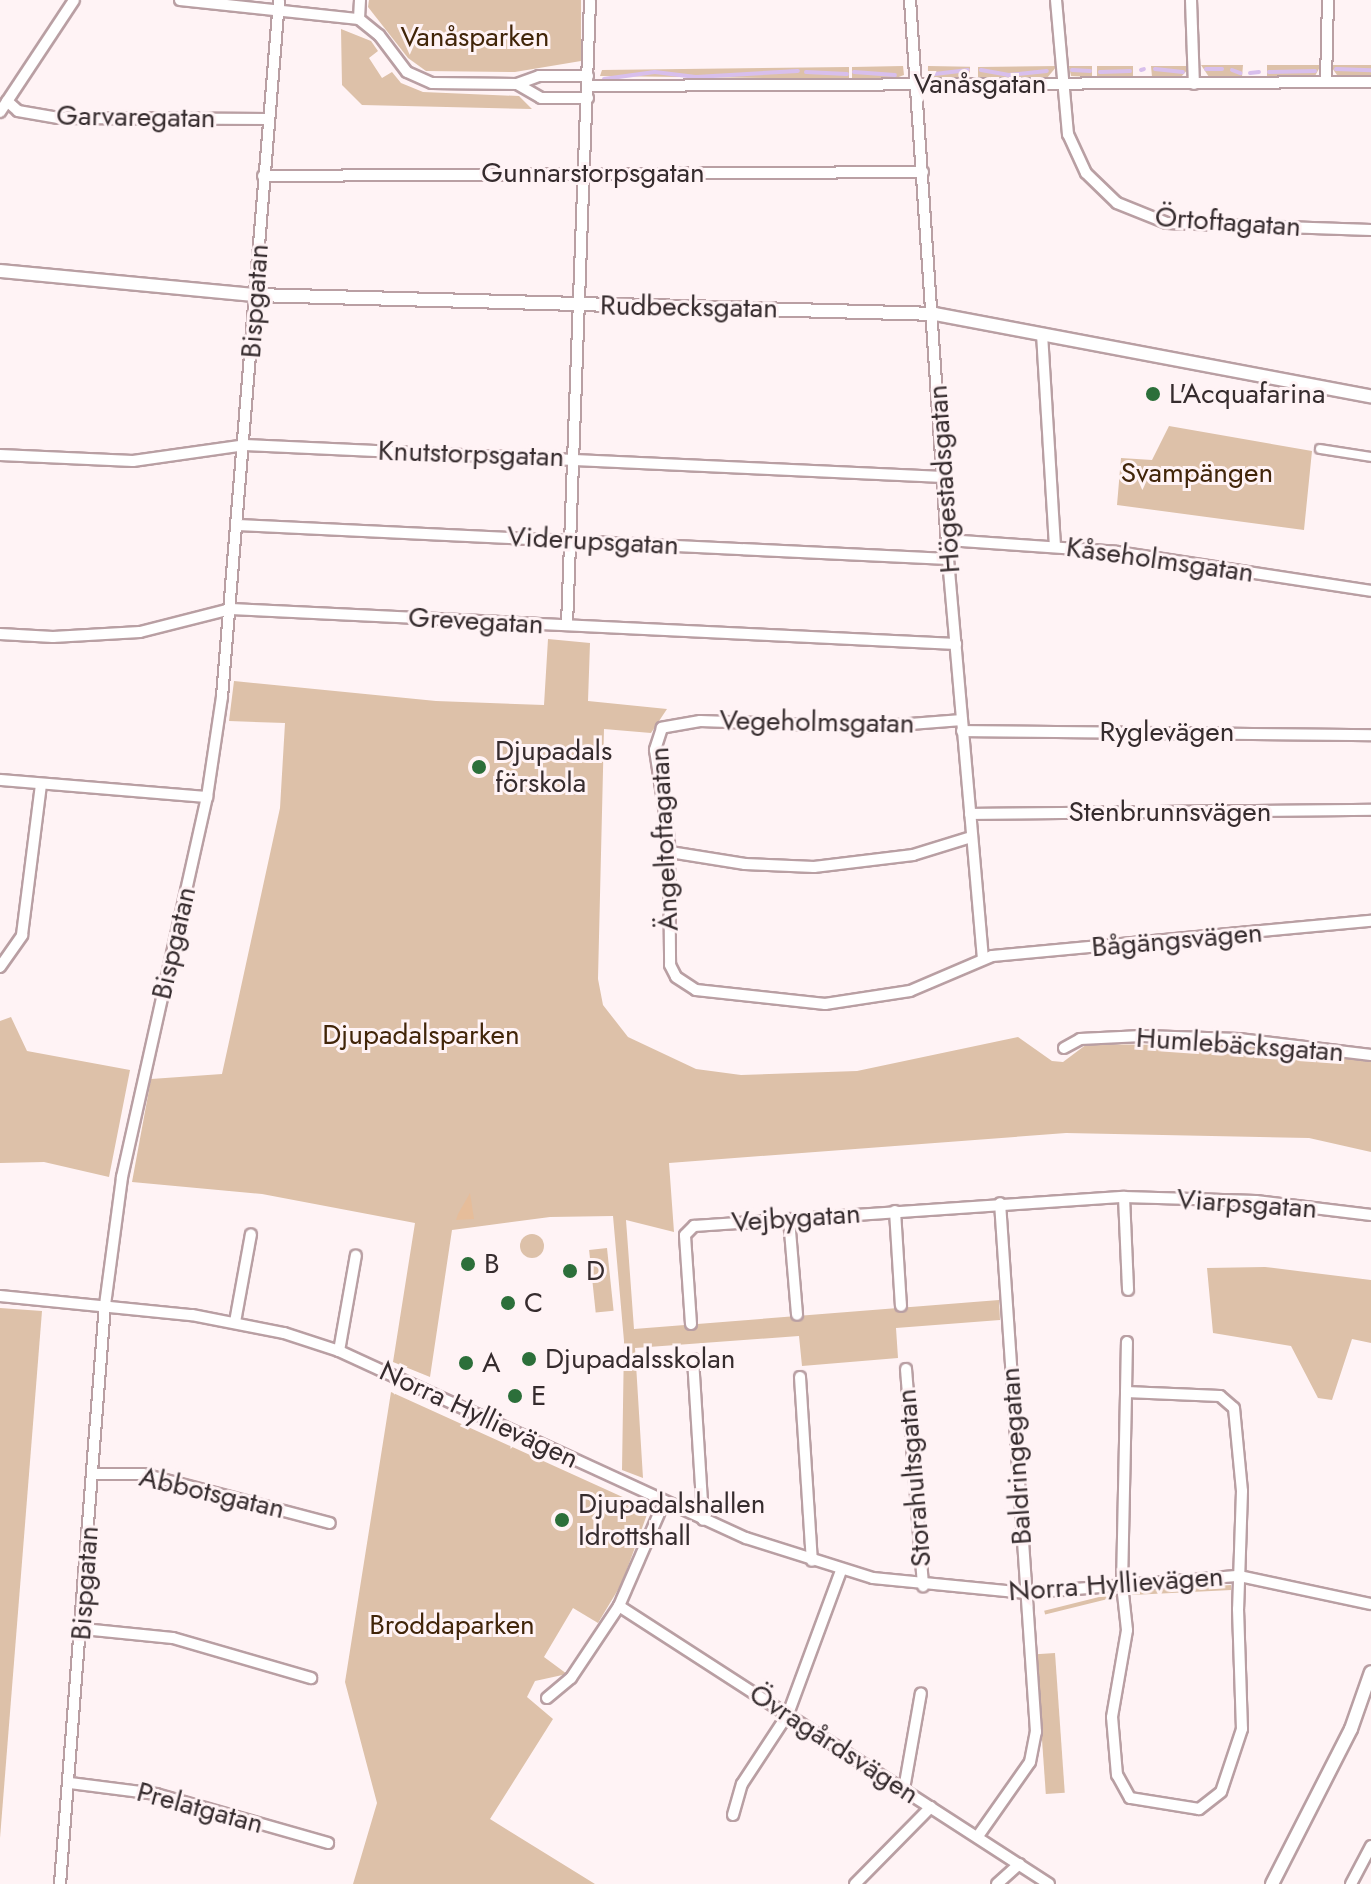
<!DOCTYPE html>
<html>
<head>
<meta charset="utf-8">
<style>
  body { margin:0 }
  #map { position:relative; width:1371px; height:1884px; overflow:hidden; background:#fff3f5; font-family:Jost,sans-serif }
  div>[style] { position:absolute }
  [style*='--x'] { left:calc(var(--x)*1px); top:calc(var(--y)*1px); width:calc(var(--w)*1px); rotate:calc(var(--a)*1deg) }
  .green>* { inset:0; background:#ddc1a9; transform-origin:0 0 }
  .round { border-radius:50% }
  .forest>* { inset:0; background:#e6bd9a }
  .stream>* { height:4px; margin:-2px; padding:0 2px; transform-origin:2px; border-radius:2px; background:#d8bfec }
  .roads { filter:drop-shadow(2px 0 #b99fa3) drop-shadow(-2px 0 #b99fa3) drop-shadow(0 2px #b99fa3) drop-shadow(0 -2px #b99fa3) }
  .pedestrian>* { height:8px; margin:-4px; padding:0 4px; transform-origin:4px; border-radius:4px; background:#fff }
  .minor>* { height:10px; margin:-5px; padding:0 5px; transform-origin:5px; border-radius:5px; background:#fff }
  .tertiary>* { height:12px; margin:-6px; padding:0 6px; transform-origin:6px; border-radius:6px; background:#fff }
  .dots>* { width:22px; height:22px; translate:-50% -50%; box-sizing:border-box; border:4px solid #fff3f5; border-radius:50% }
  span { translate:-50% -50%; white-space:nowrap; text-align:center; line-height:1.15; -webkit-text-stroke:6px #fff3f5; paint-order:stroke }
  .park-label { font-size:28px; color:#412509 }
  .street-label { font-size:28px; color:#362c2e }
  .poi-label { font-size:28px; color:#362c2e }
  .left { translate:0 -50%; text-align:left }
</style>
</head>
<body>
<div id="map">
  <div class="green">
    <div style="clip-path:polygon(369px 0,581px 0,581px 61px,515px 72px,426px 71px,408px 58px,368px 7px)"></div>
    <div style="clip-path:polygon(341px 29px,371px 41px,378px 51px,369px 58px,382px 78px,392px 72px,401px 83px,423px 92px,519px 96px,532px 109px,362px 105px,342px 85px)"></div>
    <div style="clip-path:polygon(1201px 65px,1243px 65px,1242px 77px,1209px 77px)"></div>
    <div style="clip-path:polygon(1267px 65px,1321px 65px,1315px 76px,1267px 77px)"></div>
    <div style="clip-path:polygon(1330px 65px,1371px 65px,1371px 76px,1337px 75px)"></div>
    <div style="clip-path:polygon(903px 66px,904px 75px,896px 78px,852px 79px,852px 67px)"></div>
    <div style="left:928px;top:66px;width:42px;height:11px;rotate:1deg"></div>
    <div style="clip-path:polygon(1057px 66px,1047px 78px,978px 78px,978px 67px)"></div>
    <div style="clip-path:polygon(1069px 66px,1092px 66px,1092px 77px,1071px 76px)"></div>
    <div style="left:1097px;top:66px;width:36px;height:12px"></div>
    <div style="clip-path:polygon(1151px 66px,1191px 66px,1181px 77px,1152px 77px)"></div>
    <div style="clip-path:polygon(849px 67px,849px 79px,600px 76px,602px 70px)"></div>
    <div style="clip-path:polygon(1169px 426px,1312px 451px,1304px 530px,1117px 505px,1121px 458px,1152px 460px)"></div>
    <div style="clip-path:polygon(548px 639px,590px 643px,588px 701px,667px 709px,651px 733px,604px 729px,598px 979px,603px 1005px,628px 1037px,696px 1069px,741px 1075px,857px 1071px,1018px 1037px,1052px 1061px,1063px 1062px,1087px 1044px,1243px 1046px,1371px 1062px,1371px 1152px,1309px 1138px,1066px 1133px,669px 1163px,674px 1232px,626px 1220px,634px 1329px,999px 1300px,1000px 1320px,896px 1328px,898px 1358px,802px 1366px,799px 1336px,635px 1348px,643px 1478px,622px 1470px,624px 1341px,613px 1216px,550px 1217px,452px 1230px,430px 1377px,393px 1362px,415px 1223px,262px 1194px,132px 1182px,151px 1079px,222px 1074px,280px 808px,285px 723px,229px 721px,234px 681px,436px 701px,544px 705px)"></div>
    <div style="clip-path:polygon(11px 1017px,27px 1051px,130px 1070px,109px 1177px,44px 1162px,0 1163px,0 1021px)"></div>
    <div class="round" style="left:520px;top:1234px;width:24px;height:24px"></div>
    <div style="left:607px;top:1248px;width:63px;height:18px;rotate:84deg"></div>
    <div style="clip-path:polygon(1265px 1267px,1371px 1280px,1371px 1343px,1352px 1339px,1332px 1400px,1318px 1398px,1291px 1346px,1213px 1333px,1207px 1268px)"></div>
    <div style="clip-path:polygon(0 1308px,42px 1311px,0 1838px)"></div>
    <div style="clip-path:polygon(391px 1392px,649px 1509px,622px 1583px,598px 1623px,573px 1608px,544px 1657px,567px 1674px,535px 1681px,527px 1697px,553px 1719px,490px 1819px,595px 1884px,353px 1884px,377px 1803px,345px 1682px)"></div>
    <div style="clip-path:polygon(1231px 1585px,1231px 1590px,1132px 1595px,1132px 1591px)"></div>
    <div style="left:1115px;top:1593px;width:4px;height:73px;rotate:76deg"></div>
    <div style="left:1055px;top:1653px;width:140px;height:19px;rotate:86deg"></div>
  </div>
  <div class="forest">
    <div style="clip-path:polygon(470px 1193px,474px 1219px,456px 1220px,458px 1214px)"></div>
  </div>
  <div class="stream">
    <div style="--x:1155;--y:69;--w:28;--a:6"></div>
    <div style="--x:1206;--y:69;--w:16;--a:0"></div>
    <div style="--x:1336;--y:69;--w:35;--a:2"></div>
    <div style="--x:981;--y:70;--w:27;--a:10"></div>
    <div style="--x:1008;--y:75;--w:39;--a:-6"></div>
    <div style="--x:1072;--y:70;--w:18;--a:3"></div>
    <div style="--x:1141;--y:70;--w:3;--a:-18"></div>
    <div style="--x:1232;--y:70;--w:9;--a:21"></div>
    <div style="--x:806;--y:72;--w:41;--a:2.8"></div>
    <div style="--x:854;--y:72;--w:41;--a:4.2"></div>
    <div style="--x:1100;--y:72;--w:30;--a:-2"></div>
    <div style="--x:1269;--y:72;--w:46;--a:-1.2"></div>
    <div style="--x:1250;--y:73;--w:9;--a:-6"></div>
    <div style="--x:935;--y:74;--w:33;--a:-7"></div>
    <div style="--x:604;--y:79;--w:51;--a:-7.8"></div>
    <div style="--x:655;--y:72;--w:41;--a:7"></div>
    <div style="--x:696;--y:77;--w:102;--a:-3.4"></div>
  </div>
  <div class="roads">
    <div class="pedestrian">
      <div style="--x:1320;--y:449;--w:52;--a:8.9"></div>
    </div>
    <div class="minor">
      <div style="--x:180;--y:0;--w:180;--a:6.1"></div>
      <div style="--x:359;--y:19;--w:26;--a:39"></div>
      <div style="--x:379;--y:35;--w:46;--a:52.9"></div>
      <div style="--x:407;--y:72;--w:27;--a:24"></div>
      <div style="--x:432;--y:83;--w:85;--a:0.7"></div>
      <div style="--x:517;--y:84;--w:23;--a:-20"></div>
      <div style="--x:539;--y:76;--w:49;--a:0"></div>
      <div style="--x:910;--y:0;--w:560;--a:86.11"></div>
      <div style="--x:948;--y:559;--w:401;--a:85"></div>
      <div style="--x:1056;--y:0;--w:135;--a:84.9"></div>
      <div style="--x:1068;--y:134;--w:43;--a:65.2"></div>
      <div style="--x:1086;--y:173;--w:43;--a:44.1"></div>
      <div style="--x:1117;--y:203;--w:54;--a:21.8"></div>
      <div style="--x:1167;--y:223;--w:204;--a:2"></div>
      <div style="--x:1191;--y:0;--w:84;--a:88"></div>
      <div style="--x:359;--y:19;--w:19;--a:-87"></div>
      <div style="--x:1326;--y:81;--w:81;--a:-88.6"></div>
      <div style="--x:517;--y:84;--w:28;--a:30"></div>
      <div style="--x:541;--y:98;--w:47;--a:0"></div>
      <div style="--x:588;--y:86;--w:783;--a:-0.29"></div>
      <div style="--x:7;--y:101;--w:15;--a:42"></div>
      <div style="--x:18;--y:111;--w:41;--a:9.9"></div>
      <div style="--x:58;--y:118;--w:211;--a:0.3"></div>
      <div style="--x:0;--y:112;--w:134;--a:-56.5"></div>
      <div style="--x:263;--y:176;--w:660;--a:-0.35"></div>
      <div style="--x:1042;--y:334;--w:212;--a:86.5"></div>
      <div style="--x:0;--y:455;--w:133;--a:2.6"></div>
      <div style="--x:133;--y:461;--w:113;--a:-8.1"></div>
      <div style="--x:245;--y:445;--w:699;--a:2.62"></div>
      <div style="--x:238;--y:525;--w:711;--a:2.74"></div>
      <div style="--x:947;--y:540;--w:170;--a:4"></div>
      <div style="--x:1117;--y:552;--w:257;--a:8.7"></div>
      <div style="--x:567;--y:625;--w:625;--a:-87.89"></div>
      <div style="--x:0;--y:634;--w:53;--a:3.2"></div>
      <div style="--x:53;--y:637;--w:87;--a:-3.3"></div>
      <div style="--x:140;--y:632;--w:94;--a:-14.2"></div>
      <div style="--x:231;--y:609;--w:726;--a:2.76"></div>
      <div style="--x:962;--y:720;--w:91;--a:175.6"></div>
      <div style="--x:871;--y:727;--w:171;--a:-178"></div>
      <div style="--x:700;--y:721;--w:39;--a:170"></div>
      <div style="--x:662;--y:728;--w:23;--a:108"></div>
      <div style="--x:655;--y:750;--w:90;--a:81.1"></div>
      <div style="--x:669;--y:839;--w:126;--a:89.5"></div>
      <div style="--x:670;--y:965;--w:13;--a:63"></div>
      <div style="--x:676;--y:977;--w:24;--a:33"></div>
      <div style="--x:696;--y:990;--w:130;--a:6.2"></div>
      <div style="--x:825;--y:1004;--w:86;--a:-8.7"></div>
      <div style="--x:910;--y:991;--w:89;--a:-23.1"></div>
      <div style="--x:992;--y:956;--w:381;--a:-5.3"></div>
      <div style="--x:962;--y:731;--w:409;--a:0.6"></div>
      <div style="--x:0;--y:780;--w:208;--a:4.7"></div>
      <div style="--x:970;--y:814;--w:401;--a:-0.6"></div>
      <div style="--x:670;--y:852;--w:76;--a:9.1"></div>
      <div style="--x:745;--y:864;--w:69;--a:2.5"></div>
      <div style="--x:814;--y:867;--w:100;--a:-6.9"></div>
      <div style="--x:913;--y:855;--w:61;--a:-17.2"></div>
      <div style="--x:0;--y:967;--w:39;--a:-55"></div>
      <div style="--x:22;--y:935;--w:152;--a:-82.8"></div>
      <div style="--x:1064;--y:1048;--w:18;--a:-29"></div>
      <div style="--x:1080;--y:1039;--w:62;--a:-2.8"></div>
      <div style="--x:1142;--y:1036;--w:97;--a:1.8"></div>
      <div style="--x:1239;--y:1039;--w:133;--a:6.9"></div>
      <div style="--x:1124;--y:1197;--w:93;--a:87.5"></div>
      <div style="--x:895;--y:1211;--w:95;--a:86.4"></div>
      <div style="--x:789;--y:1219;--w:96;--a:85.2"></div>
      <div style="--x:0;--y:1296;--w:193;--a:5.7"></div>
      <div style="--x:192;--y:1315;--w:94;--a:11.1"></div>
      <div style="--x:284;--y:1333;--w:58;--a:18.1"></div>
      <div style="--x:339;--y:1351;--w:448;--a:24.7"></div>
      <div style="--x:746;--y:1538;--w:133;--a:17.5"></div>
      <div style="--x:873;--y:1578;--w:154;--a:5.6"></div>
      <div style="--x:1026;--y:1593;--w:214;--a:-4.6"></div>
      <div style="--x:1239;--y:1576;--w:135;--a:12"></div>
      <div style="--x:235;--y:1322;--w:89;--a:-79.7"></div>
      <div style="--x:691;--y:1324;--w:89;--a:-93.9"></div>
      <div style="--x:685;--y:1235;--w:13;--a:-45"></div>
      <div style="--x:694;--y:1226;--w:431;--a:-3.9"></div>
      <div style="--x:1124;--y:1197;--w:132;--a:1.7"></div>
      <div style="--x:1256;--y:1201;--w:116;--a:6.9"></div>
      <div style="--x:339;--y:1351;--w:97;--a:-80"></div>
      <div style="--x:693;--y:1359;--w:161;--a:86.4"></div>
      <div style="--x:906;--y:1369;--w:218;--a:85.5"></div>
      <div style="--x:800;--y:1377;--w:184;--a:86.3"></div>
      <div style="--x:1126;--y:1392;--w:94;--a:2.4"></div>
      <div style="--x:1220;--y:1396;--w:18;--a:41"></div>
      <div style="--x:1234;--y:1408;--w:83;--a:84.5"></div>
      <div style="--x:1242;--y:1491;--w:118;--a:91.9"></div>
      <div style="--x:1238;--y:1609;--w:120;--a:88.1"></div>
      <div style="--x:1242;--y:1729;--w:66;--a:108.4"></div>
      <div style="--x:1221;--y:1792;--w:28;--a:142"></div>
      <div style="--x:1199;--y:1809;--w:70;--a:-170.9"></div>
      <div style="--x:1130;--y:1798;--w:26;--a:-119"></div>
      <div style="--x:1117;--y:1775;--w:58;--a:-94.9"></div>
      <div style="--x:1112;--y:1717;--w:88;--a:-80.2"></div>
      <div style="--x:1127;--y:1630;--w:45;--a:-96.3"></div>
      <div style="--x:1122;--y:1585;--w:193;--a:-88.8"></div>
      <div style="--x:1126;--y:1392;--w:50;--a:-88.9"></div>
      <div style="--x:93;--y:1474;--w:50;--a:0"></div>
      <div style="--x:143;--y:1474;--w:193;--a:14.7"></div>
      <div style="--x:619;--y:1606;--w:512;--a:32.88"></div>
      <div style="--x:83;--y:1629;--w:90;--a:5.7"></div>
      <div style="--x:173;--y:1638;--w:144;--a:16.2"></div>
      <div style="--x:547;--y:1698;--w:31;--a:-40"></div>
      <div style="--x:571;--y:1678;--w:87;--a:-56.3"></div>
      <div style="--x:619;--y:1606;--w:113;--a:-66.6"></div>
      <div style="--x:70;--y:1783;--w:87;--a:7.3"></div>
      <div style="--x:156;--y:1794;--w:179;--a:15.9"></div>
      <div style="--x:904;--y:1789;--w:97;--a:-80"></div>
      <div style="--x:733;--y:1815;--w:32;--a:-74"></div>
      <div style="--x:742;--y:1784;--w:84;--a:-56.7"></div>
      <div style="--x:788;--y:1714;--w:153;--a:-69.7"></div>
      <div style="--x:978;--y:1836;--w:90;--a:-54.9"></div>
      <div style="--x:1030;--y:1762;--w:31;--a:-79"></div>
      <div style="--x:1036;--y:1732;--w:530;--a:-93.89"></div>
      <div style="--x:60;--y:1884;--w:581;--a:-85.56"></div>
      <div style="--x:105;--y:1305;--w:129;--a:-82.4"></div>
      <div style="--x:122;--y:1177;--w:389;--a:-77.4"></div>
      <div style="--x:207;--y:797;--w:101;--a:-81.5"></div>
      <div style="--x:222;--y:697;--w:699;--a:-85.32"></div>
      <div style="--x:855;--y:1884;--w:108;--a:-45.4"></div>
      <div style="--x:997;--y:1884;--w:30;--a:-42"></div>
      <div style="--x:1351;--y:1884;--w:43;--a:-62.2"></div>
    </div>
    <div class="tertiary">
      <div style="--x:0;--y:271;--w:257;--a:5.4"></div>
      <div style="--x:256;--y:295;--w:679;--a:1.6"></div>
      <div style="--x:935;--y:314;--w:444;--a:10.7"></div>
      <div style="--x:1272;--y:1884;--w:174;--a:-63"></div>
      <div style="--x:1351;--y:1729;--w:60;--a:-70.7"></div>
    </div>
  </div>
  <div class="dots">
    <div style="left:1153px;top:394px;background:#2c6f3a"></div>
    <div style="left:479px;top:767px;background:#2c6f3a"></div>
    <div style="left:468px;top:1264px;background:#2c6f3a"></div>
    <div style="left:570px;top:1271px;background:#2c6f3a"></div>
    <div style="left:508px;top:1303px;background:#2c6f3a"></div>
    <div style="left:529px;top:1359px;background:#2c6f3a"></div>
    <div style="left:466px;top:1363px;background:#2c6f3a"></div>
    <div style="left:515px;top:1396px;background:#2c6f3a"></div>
    <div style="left:562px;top:1520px;background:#2c6f3a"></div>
  </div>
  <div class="park-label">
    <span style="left:475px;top:37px">Vanåsparken</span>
    <span style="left:1197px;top:473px">Svampängen</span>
    <span style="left:421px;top:1035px">Djupadalsparken</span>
    <span style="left:452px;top:1625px">Broddaparken</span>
  </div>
  <div class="street-label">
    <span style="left:980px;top:84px">Vanåsgatan</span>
    <span style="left:136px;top:117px;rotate:1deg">Garvaregatan</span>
    <span style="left:593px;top:173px">Gunnarstorpsgatan</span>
    <span style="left:1228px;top:222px;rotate:4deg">Örtoftagatan</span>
    <span style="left:255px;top:301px;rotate:-86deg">Bispgatan</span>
    <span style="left:689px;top:307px;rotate:1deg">Rudbecksgatan</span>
    <span style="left:471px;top:454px;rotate:2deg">Knutstorpsgatan</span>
    <span style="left:944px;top:479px;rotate:-94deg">Högestadsgatan</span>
    <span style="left:593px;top:541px;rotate:3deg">Viderupsgatan</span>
    <span style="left:1160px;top:560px;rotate:8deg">Kåseholmsgatan</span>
    <span style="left:476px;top:621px;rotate:3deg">Grevegatan</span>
    <span style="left:817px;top:722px;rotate:1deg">Vegeholmsgatan</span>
    <span style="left:1167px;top:732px">Ryglevägen</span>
    <span style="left:1170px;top:812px">Stenbrunnsvägen</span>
    <span style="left:664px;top:839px;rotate:-93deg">Ängeltoftagatan</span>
    <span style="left:1177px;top:940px;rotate:-5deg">Bågängsvägen</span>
    <span style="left:174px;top:943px;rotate:-77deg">Bispgatan</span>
    <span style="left:1240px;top:1045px;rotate:4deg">Humlebäcksgatan</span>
    <span style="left:1247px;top:1204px;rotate:4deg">Viarpsgatan</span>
    <span style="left:796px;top:1218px;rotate:-4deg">Vejbygatan</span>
    <span style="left:479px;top:1415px;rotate:25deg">Norra Hyllievägen</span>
    <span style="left:1016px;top:1456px;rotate:-94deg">Baldringegatan</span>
    <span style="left:914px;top:1478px;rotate:-95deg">Storahultsgatan</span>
    <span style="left:212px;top:1493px;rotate:13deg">Abbotsgatan</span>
    <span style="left:85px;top:1583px;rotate:-86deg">Bispgatan</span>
    <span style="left:1116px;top:1584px;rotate:-4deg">Norra Hyllievägen</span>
    <span style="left:834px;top:1744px;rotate:33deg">Övragårdsvägen</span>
    <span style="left:200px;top:1808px;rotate:15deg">Prelatgatan</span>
  </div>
  <div class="poi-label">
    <span class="left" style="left:1169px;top:394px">L'Acquafarina</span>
    <span class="left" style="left:495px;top:767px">Djupadals<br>förskola</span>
    <span class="left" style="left:484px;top:1264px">B</span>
    <span class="left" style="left:586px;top:1271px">D</span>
    <span class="left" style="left:524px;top:1303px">C</span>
    <span class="left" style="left:545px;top:1359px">Djupadalsskolan</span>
    <span class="left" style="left:482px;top:1363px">A</span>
    <span class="left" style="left:531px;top:1396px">E</span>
    <span class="left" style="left:578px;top:1520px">Djupadalshallen<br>Idrottshall</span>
  </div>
</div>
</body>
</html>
